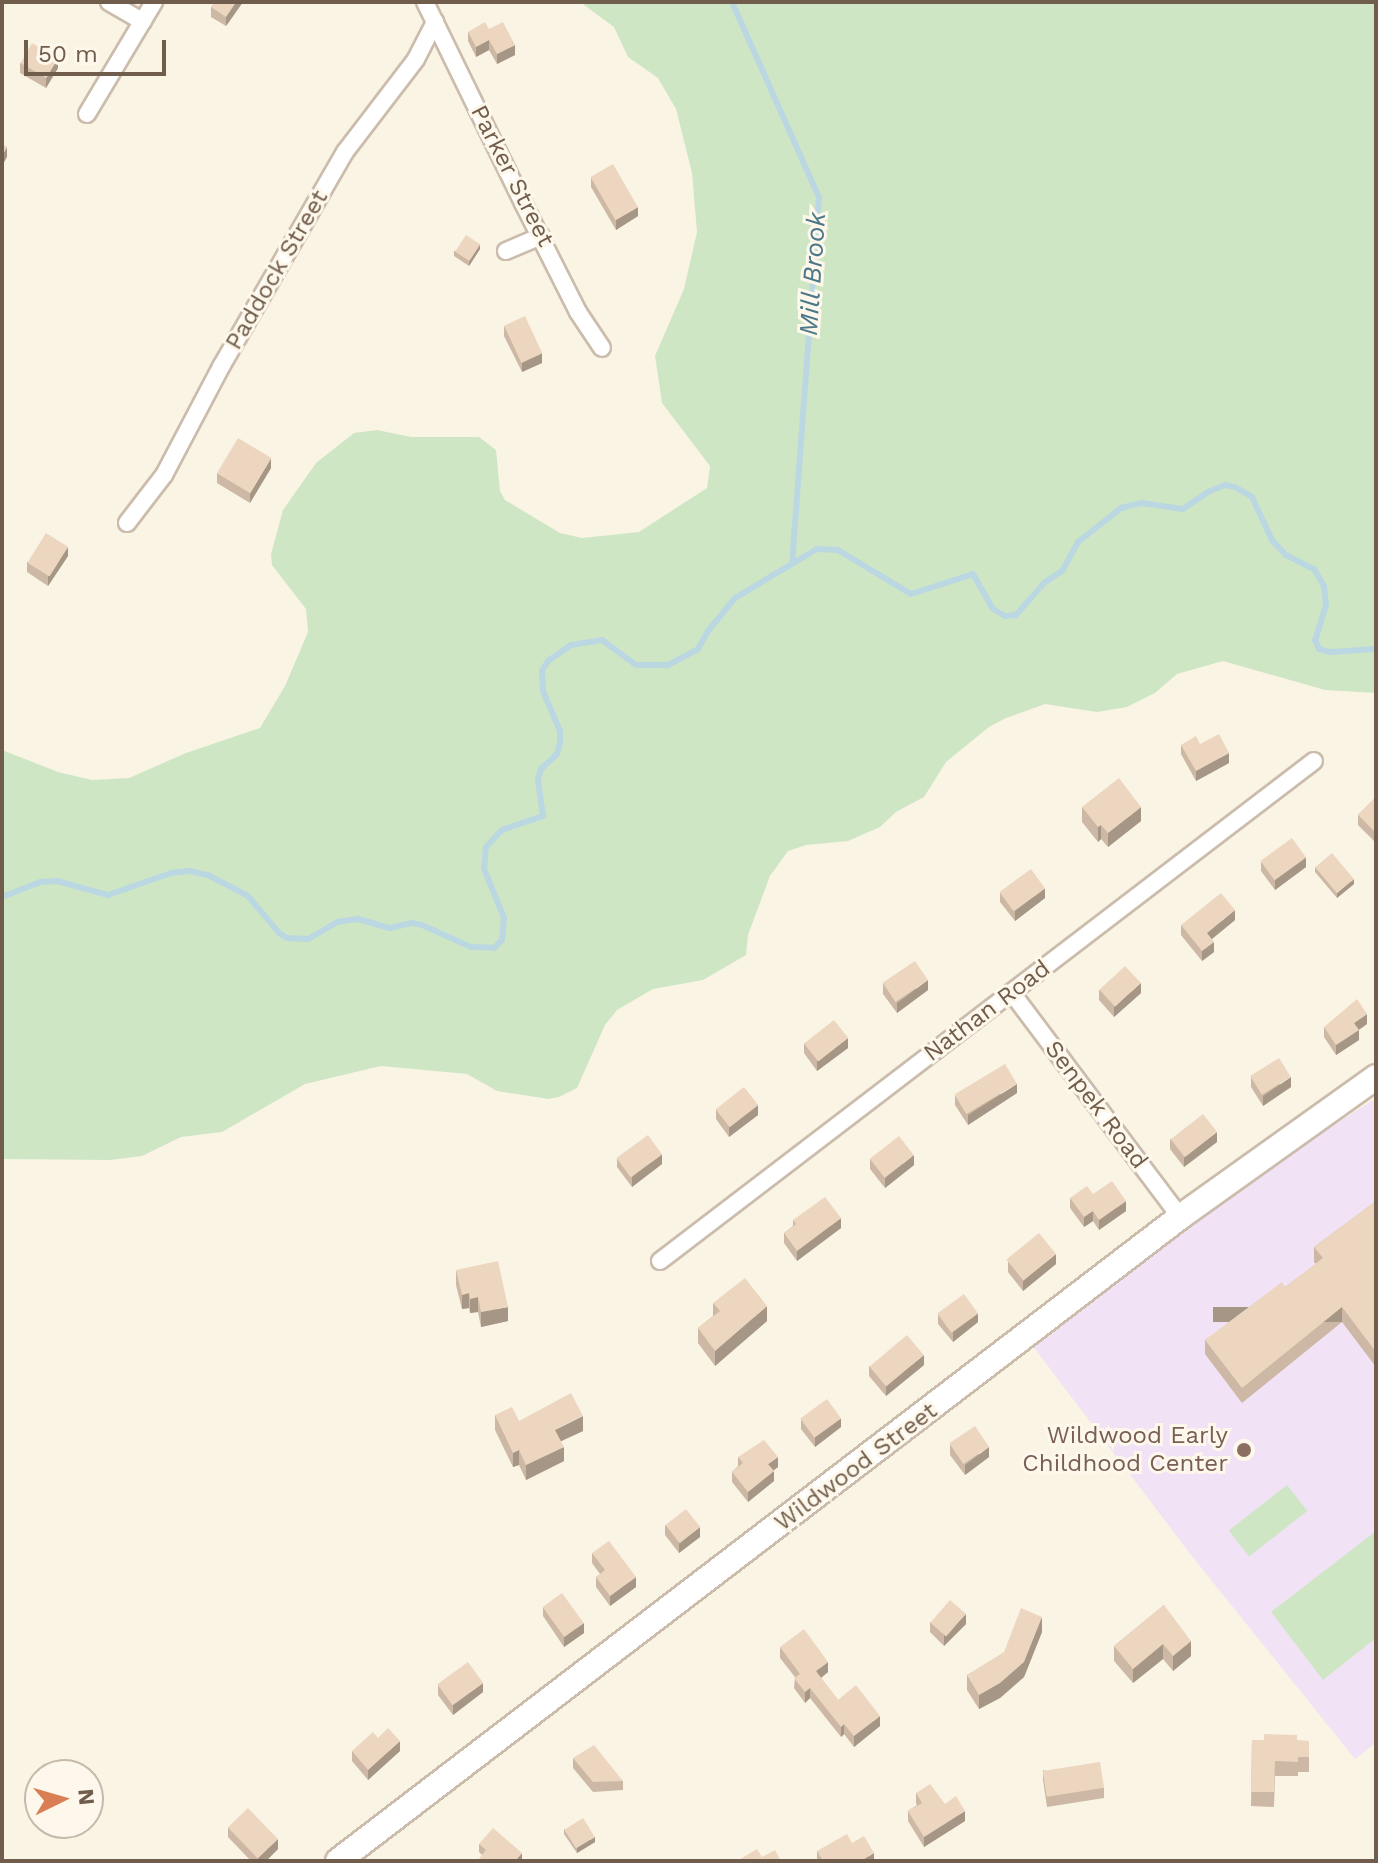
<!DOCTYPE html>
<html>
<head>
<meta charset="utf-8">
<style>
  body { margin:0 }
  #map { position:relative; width:1378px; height:1863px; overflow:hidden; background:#faf4e5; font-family:"Work Sans",sans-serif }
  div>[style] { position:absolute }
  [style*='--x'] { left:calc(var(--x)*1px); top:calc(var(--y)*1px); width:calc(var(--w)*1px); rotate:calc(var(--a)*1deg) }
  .education>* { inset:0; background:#f1e2f6 }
  .green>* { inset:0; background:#cfe6c5; transform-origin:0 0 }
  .stream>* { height:6px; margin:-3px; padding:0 3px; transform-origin:3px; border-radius:3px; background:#bbd8e2 }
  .roads { filter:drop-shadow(2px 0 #cbbcac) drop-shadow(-2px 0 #cbbcac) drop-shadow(0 2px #cbbcac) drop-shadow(0 -2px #cbbcac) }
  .street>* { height:16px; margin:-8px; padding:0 8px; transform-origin:8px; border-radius:8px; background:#fff }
  .secondary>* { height:24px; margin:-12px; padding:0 12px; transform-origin:12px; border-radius:12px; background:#fff }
  .wall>* { inset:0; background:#ccb8a4 }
  .shaded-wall>* { inset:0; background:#a69686; transform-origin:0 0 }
  .building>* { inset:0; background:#edd6bf; transform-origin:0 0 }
  .dots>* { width:22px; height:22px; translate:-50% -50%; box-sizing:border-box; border:4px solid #fdf8eb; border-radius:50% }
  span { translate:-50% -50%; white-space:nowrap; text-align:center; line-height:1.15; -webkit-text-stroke:6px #fdf8eb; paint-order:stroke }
  .street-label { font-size:24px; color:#715d4c }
  .education-label { font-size:24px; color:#785e54 }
  .right { translate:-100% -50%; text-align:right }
  .water-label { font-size:26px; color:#4c7889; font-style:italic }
  .frame { position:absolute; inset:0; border:4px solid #715d4c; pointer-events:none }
  .north { position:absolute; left:24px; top:1759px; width:80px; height:80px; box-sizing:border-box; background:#fdf8eb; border:2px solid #c5baab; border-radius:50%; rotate:85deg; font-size:22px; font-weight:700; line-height:32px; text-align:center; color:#715d4c }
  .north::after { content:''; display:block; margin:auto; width:28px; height:36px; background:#da7f54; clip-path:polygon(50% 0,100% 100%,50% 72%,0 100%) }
  .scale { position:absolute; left:24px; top:40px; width:142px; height:36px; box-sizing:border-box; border:4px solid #715d4c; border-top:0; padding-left:10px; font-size:24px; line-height:28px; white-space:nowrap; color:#715d4c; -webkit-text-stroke:6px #fdf8eb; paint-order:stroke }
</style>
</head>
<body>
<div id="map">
  <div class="education">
    <div style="clip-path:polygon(1376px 1098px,1376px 1743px,1355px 1759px,1191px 1555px,1032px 1345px,1294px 1151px)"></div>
  </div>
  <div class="green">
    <div style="clip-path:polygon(580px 2px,1376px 2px,1376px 693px,1325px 690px,1223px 661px,1177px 674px,1155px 693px,1127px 707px,1097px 712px,1045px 704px,1006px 718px,989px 727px,946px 762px,924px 797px,896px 812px,880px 827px,848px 841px,806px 845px,788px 851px,770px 876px,748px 935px,746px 955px,703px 980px,653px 989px,617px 1010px,605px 1025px,577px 1088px,559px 1097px,549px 1099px,497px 1091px,467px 1074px,381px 1066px,305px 1084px,222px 1132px,181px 1137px,142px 1156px,110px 1160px,2px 1159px,2px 750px,58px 772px,92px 780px,129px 778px,186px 753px,260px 728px,285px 686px,308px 632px,306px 609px,272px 565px,271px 554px,283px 510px,316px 463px,354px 433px,377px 430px,411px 437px,479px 437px,496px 450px,500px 491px,505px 500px,560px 533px,582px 538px,639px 532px,707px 488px,710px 466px,662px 403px,655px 356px,684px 289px,697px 232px,692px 173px,676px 109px,658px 78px,628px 57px,614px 27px)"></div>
    <div style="left:1287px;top:1485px;width:33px;height:74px;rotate:52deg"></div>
    <div style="clip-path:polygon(1376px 1531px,1376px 1638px,1323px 1680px,1271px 1612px)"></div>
  </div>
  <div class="stream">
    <div style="--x:732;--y:2;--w:214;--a:66"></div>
    <div style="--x:819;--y:197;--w:367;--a:94.2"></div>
    <div style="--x:2;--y:897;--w:41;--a:-21.5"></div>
    <div style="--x:40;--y:882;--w:17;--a:-3"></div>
    <div style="--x:57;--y:881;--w:53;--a:15.4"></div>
    <div style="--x:108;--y:895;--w:67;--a:-19.2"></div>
    <div style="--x:171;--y:873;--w:19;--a:-6"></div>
    <div style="--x:190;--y:871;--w:18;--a:13"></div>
    <div style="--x:208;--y:875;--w:45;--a:27.7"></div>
    <div style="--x:248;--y:896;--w:48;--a:50"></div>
    <div style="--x:279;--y:933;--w:9;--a:32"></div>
    <div style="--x:287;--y:938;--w:21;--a:3"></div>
    <div style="--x:308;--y:939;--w:34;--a:-30"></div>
    <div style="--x:337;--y:922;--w:21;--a:-8"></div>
    <div style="--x:358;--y:919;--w:33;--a:16"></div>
    <div style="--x:390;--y:928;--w:23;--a:-13"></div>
    <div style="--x:412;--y:923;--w:10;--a:11"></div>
    <div style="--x:422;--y:925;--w:54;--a:24.2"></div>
    <div style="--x:471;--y:947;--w:23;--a:2"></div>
    <div style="--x:494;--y:948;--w:11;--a:-45"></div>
    <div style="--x:502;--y:940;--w:22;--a:-85"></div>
    <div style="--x:504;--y:918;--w:53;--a:-112.2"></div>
    <div style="--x:484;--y:869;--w:22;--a:-85"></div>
    <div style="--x:486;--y:847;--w:23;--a:-47"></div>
    <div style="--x:502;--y:830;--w:43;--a:-18.9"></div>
    <div style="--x:543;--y:816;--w:37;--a:-98"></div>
    <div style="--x:538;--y:779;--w:10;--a:-73"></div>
    <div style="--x:541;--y:769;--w:22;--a:-43"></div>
    <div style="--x:557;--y:754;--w:11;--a:-75"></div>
    <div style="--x:560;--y:743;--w:12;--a:-90"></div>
    <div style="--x:560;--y:731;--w:43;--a:-113"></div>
    <div style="--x:543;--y:691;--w:20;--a:-93"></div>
    <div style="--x:542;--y:671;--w:12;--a:-59"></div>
    <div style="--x:548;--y:661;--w:28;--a:-35"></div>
    <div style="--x:571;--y:645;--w:31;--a:-9"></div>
    <div style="--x:602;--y:640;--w:42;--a:36.3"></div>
    <div style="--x:636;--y:665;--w:32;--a:0"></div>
    <div style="--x:668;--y:665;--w:34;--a:-28"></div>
    <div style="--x:698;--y:649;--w:21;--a:-61"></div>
    <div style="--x:708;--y:631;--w:43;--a:-50.7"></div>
    <div style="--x:735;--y:598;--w:96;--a:-30.9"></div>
    <div style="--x:817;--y:549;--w:21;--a:3"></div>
    <div style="--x:838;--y:550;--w:85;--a:31.1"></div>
    <div style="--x:911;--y:594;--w:65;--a:-17.9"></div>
    <div style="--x:973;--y:574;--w:40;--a:60.3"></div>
    <div style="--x:993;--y:609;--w:14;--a:30"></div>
    <div style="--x:1005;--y:616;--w:11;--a:-5"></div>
    <div style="--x:1016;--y:615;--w:43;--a:-48.8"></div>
    <div style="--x:1044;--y:583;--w:22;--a:-34"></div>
    <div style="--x:1062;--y:571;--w:33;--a:-61"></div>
    <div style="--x:1078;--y:542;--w:55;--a:-38.3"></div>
    <div style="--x:1121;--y:508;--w:21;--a:-14"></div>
    <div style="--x:1141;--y:503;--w:42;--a:8.1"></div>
    <div style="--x:1183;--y:509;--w:32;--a:-34"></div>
    <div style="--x:1210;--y:491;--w:16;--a:-22"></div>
    <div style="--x:1225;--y:485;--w:10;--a:11"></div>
    <div style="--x:1235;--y:487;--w:20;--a:30"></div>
    <div style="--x:1252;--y:497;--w:47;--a:65.1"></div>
    <div style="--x:1272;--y:540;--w:21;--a:47"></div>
    <div style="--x:1286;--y:555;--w:31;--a:27"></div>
    <div style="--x:1314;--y:569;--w:20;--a:60"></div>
    <div style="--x:1324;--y:586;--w:19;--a:84"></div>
    <div style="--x:1326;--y:605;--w:37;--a:107"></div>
    <div style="--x:1315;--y:640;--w:10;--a:66"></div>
    <div style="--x:1319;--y:649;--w:11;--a:15"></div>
    <div style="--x:1330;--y:652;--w:46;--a:-3.7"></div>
  </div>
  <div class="roads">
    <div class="street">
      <div style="--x:109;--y:2;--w:39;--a:30"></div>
      <div style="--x:425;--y:2;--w:224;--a:64"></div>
      <div style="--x:523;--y:203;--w:122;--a:63.2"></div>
      <div style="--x:578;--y:312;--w:43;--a:56.3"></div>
      <div style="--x:87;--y:114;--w:131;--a:-59.1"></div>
      <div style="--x:506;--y:251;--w:38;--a:-23"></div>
      <div style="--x:127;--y:523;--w:61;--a:-52.4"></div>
      <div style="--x:164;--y:475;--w:124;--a:-62.2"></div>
      <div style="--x:222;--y:365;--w:246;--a:-60"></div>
      <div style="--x:345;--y:152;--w:117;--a:-52.6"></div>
      <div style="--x:416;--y:59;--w:42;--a:-62.8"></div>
      <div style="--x:1012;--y:993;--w:280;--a:53.1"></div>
      <div style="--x:660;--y:1261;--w:823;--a:-37.4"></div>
    </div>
    <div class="secondary">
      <div style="--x:338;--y:1861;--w:1060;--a:-37.41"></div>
      <div style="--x:1180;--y:1217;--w:241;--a:-35.5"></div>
    </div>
  </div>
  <div class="wall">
    <div style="clip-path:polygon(243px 2px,226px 26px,211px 17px,211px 7px)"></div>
    <div style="clip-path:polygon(489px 29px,515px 55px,497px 64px,489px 50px,476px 57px,468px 41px,468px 32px)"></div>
    <div style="clip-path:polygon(20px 63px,58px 68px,46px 88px,20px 73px)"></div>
    <div style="clip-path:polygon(591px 177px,638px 216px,616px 230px,591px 187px)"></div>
    <div style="clip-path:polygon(480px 249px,469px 266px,454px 256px,454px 251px)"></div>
    <div style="clip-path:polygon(504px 326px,542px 363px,522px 372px,504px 336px)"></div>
    <div style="clip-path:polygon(271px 468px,250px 503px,217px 483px,217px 473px)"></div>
    <div style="clip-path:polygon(68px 556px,48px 586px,27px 572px,27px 562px)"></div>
    <div style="clip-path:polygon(1200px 744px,1229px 763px,1196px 781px,1181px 754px,1181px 745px)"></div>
    <div style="clip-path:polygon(1376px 797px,1374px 841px,1358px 825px,1358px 815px)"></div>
    <div style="clip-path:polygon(1082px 807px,1141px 821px,1108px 847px,1101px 839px,1098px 842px,1082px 822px)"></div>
    <div style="clip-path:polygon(1261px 862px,1306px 867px,1275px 890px,1261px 871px)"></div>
    <div style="clip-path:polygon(1315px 867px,1354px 884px,1337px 898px,1315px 872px)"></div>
    <div style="clip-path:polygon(1000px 892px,1045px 898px,1015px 921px,1000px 902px)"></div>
    <div style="clip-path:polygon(1235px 920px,1212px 939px,1214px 952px,1202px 961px,1181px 935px,1181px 925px)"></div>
    <div style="clip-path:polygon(883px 984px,928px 990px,897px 1013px,883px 994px)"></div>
    <div style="clip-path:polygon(1099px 990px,1141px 993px,1114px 1017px,1099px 1000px)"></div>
    <div style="clip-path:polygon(1367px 1024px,1359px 1030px,1359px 1040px,1336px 1055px,1324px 1037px,1324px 1027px)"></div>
    <div style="clip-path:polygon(804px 1043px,848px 1048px,817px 1071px,804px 1053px)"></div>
    <div style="clip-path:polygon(1251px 1077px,1291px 1087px,1263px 1106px,1251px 1087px)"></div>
    <div style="clip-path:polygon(1017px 1093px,968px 1125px,955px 1105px,955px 1096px)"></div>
    <div style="clip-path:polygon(716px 1109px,758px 1115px,729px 1137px,716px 1119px)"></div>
    <div style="clip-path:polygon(1170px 1139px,1217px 1142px,1184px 1167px,1170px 1149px)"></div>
    <div style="clip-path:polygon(617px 1158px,662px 1164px,632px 1187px,617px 1167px)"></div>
    <div style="clip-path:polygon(870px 1159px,914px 1165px,885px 1188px,870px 1169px)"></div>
    <div style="clip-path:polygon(1093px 1194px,1126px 1211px,1099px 1230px,1093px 1221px,1084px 1227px,1070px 1208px,1070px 1198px)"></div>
    <div style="clip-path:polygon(1376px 1201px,1376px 1367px,1342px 1322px,1242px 1403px,1205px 1354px,1205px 1340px,1285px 1287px,1316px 1264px,1314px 1262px,1314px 1247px)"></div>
    <div style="clip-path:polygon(793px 1220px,841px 1228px,797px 1261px,784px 1243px,784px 1233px,793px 1226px)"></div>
    <div style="clip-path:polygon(1008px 1262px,1056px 1264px,1023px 1291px,1008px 1272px)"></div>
    <div style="clip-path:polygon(456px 1270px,508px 1321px,481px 1327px,478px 1312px,470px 1313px,469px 1308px,462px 1309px,456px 1285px)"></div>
    <div style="clip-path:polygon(713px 1303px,767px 1321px,715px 1366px,698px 1343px,698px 1328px,713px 1316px)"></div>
    <div style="clip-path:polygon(938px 1314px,978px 1322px,953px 1342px,938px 1324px)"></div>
    <div style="clip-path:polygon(924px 1365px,886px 1396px,869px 1376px,869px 1366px)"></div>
    <div style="clip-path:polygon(495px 1415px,519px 1421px,583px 1431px,561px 1441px,564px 1461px,526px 1480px,519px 1465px,513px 1467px,495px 1430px)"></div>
    <div style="clip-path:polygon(801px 1419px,841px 1427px,815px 1447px,801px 1429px)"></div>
    <div style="clip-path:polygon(950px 1445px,989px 1457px,965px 1475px,950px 1455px)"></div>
    <div style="clip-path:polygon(738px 1457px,778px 1467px,773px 1471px,774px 1481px,748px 1502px,732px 1482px,732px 1472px,738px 1466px)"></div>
    <div style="clip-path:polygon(665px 1525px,700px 1537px,679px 1553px,665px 1535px)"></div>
    <div style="clip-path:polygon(592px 1553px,636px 1587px,610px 1606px,596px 1587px,596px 1577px,600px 1574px,592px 1563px)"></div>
    <div style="clip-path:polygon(1164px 1605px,1191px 1656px,1173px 1671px,1163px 1659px,1133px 1683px,1114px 1661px,1114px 1646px)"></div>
    <div style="clip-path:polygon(543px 1607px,584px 1633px,564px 1647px,543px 1616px)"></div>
    <div style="clip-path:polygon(930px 1622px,966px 1624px,944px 1646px,930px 1632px)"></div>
    <div style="clip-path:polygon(1042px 1632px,1024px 1677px,1000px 1698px,979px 1709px,967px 1690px,967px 1675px)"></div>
    <div style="clip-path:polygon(780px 1647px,828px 1672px,821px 1678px,838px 1700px,880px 1726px,854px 1747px,844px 1734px,841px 1737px,810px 1698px,805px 1703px,794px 1688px,795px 1677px,780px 1658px)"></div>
    <div style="clip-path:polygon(438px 1685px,483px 1692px,453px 1715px,438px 1695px)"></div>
    <div style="clip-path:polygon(1252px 1740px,1309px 1741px,1309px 1772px,1298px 1772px,1298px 1776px,1275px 1776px,1274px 1807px,1251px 1806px)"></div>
    <div style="clip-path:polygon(352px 1751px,400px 1751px,368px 1780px,352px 1761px)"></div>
    <div style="clip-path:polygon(573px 1758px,623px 1781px,623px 1790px,593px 1792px,573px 1768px)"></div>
    <div style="clip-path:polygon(1043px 1770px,1104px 1788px,1104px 1798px,1047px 1807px,1043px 1780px)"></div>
    <div style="clip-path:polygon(916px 1793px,945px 1804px,965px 1821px,924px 1847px,908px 1821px,908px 1811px,917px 1805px,916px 1803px)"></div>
    <div style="clip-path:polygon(228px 1827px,278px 1849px,266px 1861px,251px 1861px,228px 1837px)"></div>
    <div style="clip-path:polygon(564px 1829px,595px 1842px,577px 1853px,564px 1834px)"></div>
    <div style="clip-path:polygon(852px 1843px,874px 1861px,817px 1861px,817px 1851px)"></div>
    <div style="clip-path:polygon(479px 1844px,522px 1861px,482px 1855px,479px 1852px)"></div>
  </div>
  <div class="shaded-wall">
    <div style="clip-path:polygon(236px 2px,243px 2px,226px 26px,226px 17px)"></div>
    <div style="clip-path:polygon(489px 40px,489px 50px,476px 57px,476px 47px)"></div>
    <div style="clip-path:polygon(515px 45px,515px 55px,497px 64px,497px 54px)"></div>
    <div style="clip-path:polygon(58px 58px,58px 68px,46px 88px,46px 78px)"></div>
    <div style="clip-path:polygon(7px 147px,7px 157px,2px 166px,2px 156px)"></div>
    <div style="clip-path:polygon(638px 207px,638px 216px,616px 230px,616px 220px)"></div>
    <div style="clip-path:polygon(480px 244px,480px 249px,469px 266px,469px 261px)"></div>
    <div style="clip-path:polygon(542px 353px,542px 363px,522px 372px,522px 362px)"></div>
    <div style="clip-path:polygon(271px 458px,271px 468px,250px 503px,250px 493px)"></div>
    <div style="clip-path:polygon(68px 547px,68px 556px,48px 586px,48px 576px)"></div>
    <div style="clip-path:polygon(1229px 753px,1229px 763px,1196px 781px,1196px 771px)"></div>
    <div style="clip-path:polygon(1141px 807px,1141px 821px,1108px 847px,1108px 833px)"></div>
    <div style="clip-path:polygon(1101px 825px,1101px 839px,1098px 842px,1098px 827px)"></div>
    <div style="clip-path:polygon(1306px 857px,1306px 867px,1275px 890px,1275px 880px)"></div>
    <div style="clip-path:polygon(1354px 879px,1354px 884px,1337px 898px,1337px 893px)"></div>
    <div style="clip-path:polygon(1045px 888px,1045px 898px,1015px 921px,1015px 911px)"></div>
    <div style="clip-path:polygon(1235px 910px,1235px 920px,1207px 943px,1207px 933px)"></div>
    <div style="clip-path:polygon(1214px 942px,1214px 952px,1202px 961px,1202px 951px)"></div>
    <div style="clip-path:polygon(928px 980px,928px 990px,897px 1013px,897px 1003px)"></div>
    <div style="clip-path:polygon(1141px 983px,1141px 993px,1114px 1017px,1114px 1007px)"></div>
    <div style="clip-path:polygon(1367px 1014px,1367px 1024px,1354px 1033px,1354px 1023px)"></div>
    <div style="clip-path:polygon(1359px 1030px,1359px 1040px,1336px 1055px,1336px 1045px)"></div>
    <div style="clip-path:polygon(848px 1038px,848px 1048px,817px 1071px,817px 1061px)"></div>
    <div style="clip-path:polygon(1291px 1077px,1291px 1087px,1263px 1106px,1263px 1096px)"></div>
    <div style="clip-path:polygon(1017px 1084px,1017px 1093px,968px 1125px,968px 1115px)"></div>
    <div style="clip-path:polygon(758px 1105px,758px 1115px,729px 1137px,729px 1127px)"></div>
    <div style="clip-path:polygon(1217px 1132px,1217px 1142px,1184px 1167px,1184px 1157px)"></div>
    <div style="clip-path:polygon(662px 1154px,662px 1164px,632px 1187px,632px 1177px)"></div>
    <div style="clip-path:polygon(914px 1155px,914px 1165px,885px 1188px,885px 1178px)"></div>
    <div style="clip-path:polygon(1126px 1201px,1126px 1211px,1099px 1230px,1099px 1220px)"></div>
    <div style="clip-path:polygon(1093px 1211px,1093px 1221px,1084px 1227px,1084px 1217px)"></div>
    <div style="clip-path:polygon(841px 1218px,841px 1228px,797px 1261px,797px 1251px)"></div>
    <div style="clip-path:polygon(1056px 1254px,1056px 1264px,1023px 1291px,1023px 1281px)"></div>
    <div style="clip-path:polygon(469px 1293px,469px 1308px,462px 1309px,462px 1295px)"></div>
    <div style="clip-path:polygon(478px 1297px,478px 1312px,470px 1313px,470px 1299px)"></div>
    <div style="clip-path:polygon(767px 1306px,767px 1321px,715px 1366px,715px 1351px)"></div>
    <div style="clip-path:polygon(508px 1307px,508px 1321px,481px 1327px,481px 1312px)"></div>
    <div style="left:1342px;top:1307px;width:15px;height:129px;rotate:90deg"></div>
    <div style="clip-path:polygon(978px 1313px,978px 1322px,953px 1342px,953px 1332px)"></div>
    <div style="clip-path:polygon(924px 1355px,924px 1365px,886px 1396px,886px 1386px)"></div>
    <div style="clip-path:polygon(583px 1416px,583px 1431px,555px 1444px,555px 1430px)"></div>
    <div style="clip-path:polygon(841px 1418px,841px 1427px,815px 1447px,815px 1437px)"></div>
    <div style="clip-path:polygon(564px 1447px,564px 1461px,526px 1480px,526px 1465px)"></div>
    <div style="clip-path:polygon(989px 1447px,989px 1457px,965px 1475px,965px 1465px)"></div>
    <div style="clip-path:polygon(519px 1450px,519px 1465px,513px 1467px,513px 1453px)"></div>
    <div style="clip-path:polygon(778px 1457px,778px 1467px,768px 1474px,768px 1464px)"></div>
    <div style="clip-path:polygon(774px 1471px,774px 1481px,748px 1502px,748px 1492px)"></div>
    <div style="clip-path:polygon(700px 1527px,700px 1537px,679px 1553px,679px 1543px)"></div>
    <div style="clip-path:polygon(636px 1577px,636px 1587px,610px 1606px,610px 1596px)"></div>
    <div style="clip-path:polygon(966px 1614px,966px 1624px,944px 1646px,944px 1636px)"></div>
    <div style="clip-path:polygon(1042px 1617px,1042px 1632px,1024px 1677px,1000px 1698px,979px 1709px,979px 1695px)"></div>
    <div style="clip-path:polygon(584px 1623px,584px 1633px,564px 1647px,564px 1637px)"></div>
    <div style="clip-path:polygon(1191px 1641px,1191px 1656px,1173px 1671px,1173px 1656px)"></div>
    <div style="clip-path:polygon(1163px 1644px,1163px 1659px,1133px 1683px,1133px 1669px)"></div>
    <div style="clip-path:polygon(828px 1662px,828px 1672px,816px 1682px,816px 1671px)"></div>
    <div style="clip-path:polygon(483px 1683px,483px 1692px,453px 1715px,453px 1705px)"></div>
    <div style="clip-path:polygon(810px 1688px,810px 1698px,805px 1703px,805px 1692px)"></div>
    <div style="clip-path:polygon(880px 1716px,880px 1726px,854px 1747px,854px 1736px)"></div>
    <div style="clip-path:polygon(844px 1724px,844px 1734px,841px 1737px,841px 1727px)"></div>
    <div style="clip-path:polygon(400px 1741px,400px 1751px,368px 1780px,368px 1770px)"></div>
    <div style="clip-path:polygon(965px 1811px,965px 1821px,924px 1847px,924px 1837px)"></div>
    <div style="clip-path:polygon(595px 1837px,595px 1842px,577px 1853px,577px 1848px)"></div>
    <div style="clip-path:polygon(278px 1839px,278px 1849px,266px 1861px,258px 1861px,258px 1858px)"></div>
    <div style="clip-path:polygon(522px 1853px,522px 1861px,515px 1861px)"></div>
    <div style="clip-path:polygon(874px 1853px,874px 1861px,861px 1861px)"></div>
  </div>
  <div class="building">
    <div style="clip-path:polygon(214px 2px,236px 2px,226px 17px,211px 7px)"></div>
    <div style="clip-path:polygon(485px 22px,489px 29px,503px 22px,515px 45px,497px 54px,489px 40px,476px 47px,468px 32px)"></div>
    <div style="left:32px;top:43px;width:30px;height:23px;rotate:30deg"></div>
    <div style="clip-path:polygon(2px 144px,7px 147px,2px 156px)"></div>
    <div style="left:613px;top:164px;width:50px;height:26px;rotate:60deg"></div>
    <div style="left:466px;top:235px;width:17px;height:20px;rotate:33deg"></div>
    <div style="left:525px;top:316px;width:41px;height:23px;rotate:65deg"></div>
    <div style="left:238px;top:438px;width:39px;height:41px;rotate:31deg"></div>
    <div style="left:46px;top:533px;width:26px;height:35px;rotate:32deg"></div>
    <div style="clip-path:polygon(1219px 734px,1229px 753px,1196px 771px,1181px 745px,1196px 736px,1200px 744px)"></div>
    <div style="clip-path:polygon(1119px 778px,1141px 807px,1108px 833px,1101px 825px,1098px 827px,1082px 807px)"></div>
    <div style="clip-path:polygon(1376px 797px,1376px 830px,1374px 831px,1358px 815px)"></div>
    <div style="left:1292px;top:838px;width:24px;height:39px;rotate:54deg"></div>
    <div style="left:1332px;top:853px;width:34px;height:22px;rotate:50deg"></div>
    <div style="left:1031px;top:869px;width:24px;height:39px;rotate:54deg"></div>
    <div style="clip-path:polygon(1221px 893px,1235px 910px,1207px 933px,1214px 942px,1202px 951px,1181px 925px)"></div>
    <div style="left:915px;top:961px;width:23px;height:39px;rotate:56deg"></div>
    <div style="left:1125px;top:966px;width:23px;height:35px;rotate:47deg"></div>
    <div style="clip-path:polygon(1357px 999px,1367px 1014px,1354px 1023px,1359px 1030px,1336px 1045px,1324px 1027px)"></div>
    <div style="left:834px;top:1020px;width:23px;height:38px;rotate:52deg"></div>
    <div style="left:1279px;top:1058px;width:22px;height:34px;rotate:58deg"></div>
    <div style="left:1005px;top:1064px;width:23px;height:59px;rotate:59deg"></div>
    <div style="left:744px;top:1087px;width:23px;height:36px;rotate:52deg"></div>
    <div style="left:1203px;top:1114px;width:23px;height:41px;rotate:52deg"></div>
    <div style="left:648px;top:1135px;width:24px;height:39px;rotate:54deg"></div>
    <div style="left:899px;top:1136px;width:24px;height:37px;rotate:52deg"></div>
    <div style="clip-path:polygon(1112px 1181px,1126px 1201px,1099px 1220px,1093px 1211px,1084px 1217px,1070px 1198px,1087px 1186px,1093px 1194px)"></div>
    <div style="clip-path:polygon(825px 1197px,841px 1218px,797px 1251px,784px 1233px,796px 1224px,793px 1220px)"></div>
    <div style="clip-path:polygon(1376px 1201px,1376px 1352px,1342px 1307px,1242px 1388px,1205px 1340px,1282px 1282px,1285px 1287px,1323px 1258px,1314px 1247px)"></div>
    <div style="left:1039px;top:1233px;width:27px;height:42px;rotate:51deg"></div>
    <div style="clip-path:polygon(498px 1261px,508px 1307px,481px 1312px,478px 1297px,470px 1299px,469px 1293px,462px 1295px,456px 1270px)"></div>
    <div style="clip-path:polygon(745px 1278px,767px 1306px,715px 1351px,698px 1328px,720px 1311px,713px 1303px)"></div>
    <div style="left:964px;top:1294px;width:24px;height:33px;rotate:54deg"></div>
    <div style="left:907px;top:1335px;width:26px;height:49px;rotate:50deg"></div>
    <div style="clip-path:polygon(571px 1393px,583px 1416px,555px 1430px,564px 1447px,526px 1465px,519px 1450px,513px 1453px,495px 1415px,512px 1407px,519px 1421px)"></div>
    <div style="left:827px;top:1399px;width:24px;height:33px;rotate:54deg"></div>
    <div style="left:975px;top:1426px;width:25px;height:31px;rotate:56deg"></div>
    <div style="clip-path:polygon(764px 1440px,778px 1457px,768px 1464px,774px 1471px,748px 1492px,732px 1472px,743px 1463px,738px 1457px)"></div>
    <div style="left:686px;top:1509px;width:23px;height:26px;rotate:52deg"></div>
    <div style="clip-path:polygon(609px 1541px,636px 1577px,610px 1596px,596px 1577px,605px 1570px,592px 1553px)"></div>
    <div style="left:562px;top:1593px;width:37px;height:24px;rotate:54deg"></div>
    <div style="left:950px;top:1600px;width:21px;height:30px;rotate:41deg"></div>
    <div style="clip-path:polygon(1164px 1605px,1191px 1641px,1173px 1656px,1163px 1644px,1133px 1669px,1114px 1646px)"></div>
    <div style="clip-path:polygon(1021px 1608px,1042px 1617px,1024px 1662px,1000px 1683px,979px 1695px,967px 1675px,1004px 1652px)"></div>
    <div style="clip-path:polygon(804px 1629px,828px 1662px,816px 1671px,838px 1700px,856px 1685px,880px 1716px,854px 1736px,844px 1724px,841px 1727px,810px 1688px,805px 1692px,794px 1678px,800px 1674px,780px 1647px)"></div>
    <div style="left:468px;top:1662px;width:26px;height:38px;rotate:54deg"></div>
    <div style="clip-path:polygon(388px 1728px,400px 1741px,368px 1770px,352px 1751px,373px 1732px,378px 1738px)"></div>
    <div style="clip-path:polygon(1264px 1734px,1297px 1735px,1297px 1740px,1309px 1741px,1309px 1757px,1298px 1757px,1298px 1762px,1275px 1761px,1274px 1792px,1251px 1792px,1252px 1740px,1264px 1740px)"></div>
    <div style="clip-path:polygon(594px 1745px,623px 1781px,593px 1782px,573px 1758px)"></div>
    <div style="left:1100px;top:1762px;width:26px;height:58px;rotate:81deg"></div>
    <div style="clip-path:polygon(930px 1784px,945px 1804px,956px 1796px,965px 1811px,924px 1837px,908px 1811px,922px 1803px,916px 1793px)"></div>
    <div style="left:248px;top:1808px;width:43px;height:28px;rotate:46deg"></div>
    <div style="left:583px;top:1818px;width:22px;height:22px;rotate:58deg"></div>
    <div style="clip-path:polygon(493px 1828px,522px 1853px,515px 1861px,477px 1861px,486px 1850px,479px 1844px)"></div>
    <div style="clip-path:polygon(847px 1834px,852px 1843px,864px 1836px,874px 1853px,861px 1861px,823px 1861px,817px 1851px)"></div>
    <div style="clip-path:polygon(757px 1849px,762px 1857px,775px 1850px,781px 1861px,737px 1861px)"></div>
  </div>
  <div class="dots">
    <div style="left:1244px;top:1450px;background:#8d6e63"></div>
  </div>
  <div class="street-label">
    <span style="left:512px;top:176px;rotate:63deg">Parker Street</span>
    <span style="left:277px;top:270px;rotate:-60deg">Paddock Street</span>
    <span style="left:987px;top:1011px;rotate:-37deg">Nathan Road</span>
    <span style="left:1096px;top:1105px;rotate:53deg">Senpek Road</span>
    <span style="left:856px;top:1467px;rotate:-37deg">Wildwood Street</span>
  </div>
  <div class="education-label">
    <span class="right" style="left:1228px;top:1450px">Wildwood Early<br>Childhood Center</span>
  </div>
  <div class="water-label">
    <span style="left:813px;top:274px;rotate:-86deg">Mill Brook</span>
  </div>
  <div class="frame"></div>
  <div class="north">N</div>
  <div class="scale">50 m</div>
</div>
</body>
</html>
